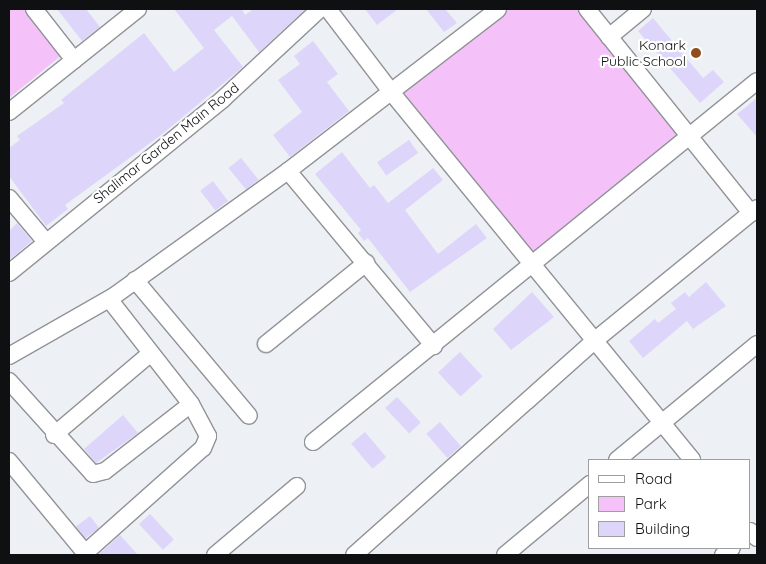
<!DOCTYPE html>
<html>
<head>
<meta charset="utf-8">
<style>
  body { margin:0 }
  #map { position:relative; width:766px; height:564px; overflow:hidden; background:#edf0f4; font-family:Quicksand,sans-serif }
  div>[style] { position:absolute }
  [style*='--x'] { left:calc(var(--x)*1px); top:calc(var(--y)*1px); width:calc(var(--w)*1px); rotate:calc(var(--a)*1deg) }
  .green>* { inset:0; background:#f4c2f9 }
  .building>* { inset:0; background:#ddd6fa; transform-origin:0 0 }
  .roads { filter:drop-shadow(1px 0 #919397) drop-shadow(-1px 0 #919397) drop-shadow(0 1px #919397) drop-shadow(0 -1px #919397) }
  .minor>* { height:16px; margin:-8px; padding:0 8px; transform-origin:8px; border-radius:8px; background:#fff }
  .dots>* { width:14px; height:14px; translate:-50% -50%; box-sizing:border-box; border:2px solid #fff; border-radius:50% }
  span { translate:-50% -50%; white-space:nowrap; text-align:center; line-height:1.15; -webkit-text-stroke:4.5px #fff; paint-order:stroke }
  .poi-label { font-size:14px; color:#0f1011 }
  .right { translate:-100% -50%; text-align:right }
  .street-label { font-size:14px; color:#0f1011 }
  .frame { position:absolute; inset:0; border:10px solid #0f1011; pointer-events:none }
  .legend { position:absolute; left:588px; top:459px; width:162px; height:90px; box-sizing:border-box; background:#fff; border:1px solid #9f9fa0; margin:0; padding:6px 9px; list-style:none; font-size:15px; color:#0f1011 }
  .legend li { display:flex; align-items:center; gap:10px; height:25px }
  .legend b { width:25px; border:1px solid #9f9fa0 }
</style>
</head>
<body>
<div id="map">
  <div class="green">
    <div style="clip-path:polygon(9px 9px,25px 9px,62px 55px,9px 98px)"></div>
    <div style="clip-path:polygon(498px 9px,587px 9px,689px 137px,532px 266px,392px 93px)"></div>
  </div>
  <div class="building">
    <div style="clip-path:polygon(57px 9px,86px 9px,100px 27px,82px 41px)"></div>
    <div style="clip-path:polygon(174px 9px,242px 9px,245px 15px,253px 9px,306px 9px,259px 52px,232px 16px,214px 30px,243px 67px,161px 135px,65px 205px,68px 209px,46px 226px,9px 176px,9px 148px,20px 140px,17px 136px,64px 103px,61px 100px,144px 33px,174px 72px,204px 48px)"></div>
    <div style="clip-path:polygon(365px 9px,398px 9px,377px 25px)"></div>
    <div style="clip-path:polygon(426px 9px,445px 9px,457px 23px,444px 32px)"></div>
    <div style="clip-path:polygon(653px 18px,703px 78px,713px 70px,724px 82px,700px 103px,638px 31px)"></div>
    <div style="clip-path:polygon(313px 41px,338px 74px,327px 82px,349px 111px,290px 157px,273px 135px,302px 112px,278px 80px,300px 64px,294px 56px)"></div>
    <div style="clip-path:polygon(757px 98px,757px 137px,737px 114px)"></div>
    <div style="left:409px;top:140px;width:16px;height:39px;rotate:55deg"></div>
    <div style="clip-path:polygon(342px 152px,370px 188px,374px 185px,388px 203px,433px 168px,443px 180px,405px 210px,438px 254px,476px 224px,487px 238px,410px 292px,368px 238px,364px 241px,358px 233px,361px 230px,315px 174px)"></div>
    <div style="left:241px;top:158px;width:28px;height:16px;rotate:51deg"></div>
    <div style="left:213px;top:181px;width:25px;height:16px;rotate:53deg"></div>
    <div style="clip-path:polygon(17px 223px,32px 241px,9px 260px,9px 231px)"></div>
    <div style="clip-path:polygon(706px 282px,726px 306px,693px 329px,687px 321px,643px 358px,629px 341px,655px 319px,658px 323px,676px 309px,671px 303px,685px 292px,689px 297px)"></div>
    <div style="clip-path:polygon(532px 292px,554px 317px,511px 350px,493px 329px)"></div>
    <div style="left:460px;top:352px;width:33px;height:30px;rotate:47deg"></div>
    <div style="left:397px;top:397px;width:35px;height:16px;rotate:47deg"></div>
    <div style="clip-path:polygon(123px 415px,138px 433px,96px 463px,84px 449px)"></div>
    <div style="left:440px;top:422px;width:32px;height:18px;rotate:49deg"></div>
    <div style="left:365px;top:432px;width:33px;height:18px;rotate:50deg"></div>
    <div style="left:150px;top:514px;width:35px;height:15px;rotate:47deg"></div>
    <div style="left:90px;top:516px;width:15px;height:18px;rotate:53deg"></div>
    <div style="clip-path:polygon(120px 535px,138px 555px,98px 555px)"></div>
  </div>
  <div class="roads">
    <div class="minor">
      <div style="--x:34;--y:9;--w:65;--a:51.9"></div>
      <div style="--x:328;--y:9;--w:106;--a:52.7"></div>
      <div style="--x:392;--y:93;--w:474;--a:50.7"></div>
      <div style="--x:587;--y:9;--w:262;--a:51.2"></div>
      <div style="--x:609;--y:37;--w:44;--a:-39.5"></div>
      <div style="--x:9;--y:112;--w:165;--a:-38.6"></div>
      <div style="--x:288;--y:171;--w:228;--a:50.2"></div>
      <div style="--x:9;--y:198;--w:57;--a:49.9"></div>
      <div style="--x:9;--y:273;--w:276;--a:-39.1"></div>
      <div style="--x:223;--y:99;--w:132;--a:-42.9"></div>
      <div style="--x:135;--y:280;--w:177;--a:50"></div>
      <div style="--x:266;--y:344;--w:129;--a:-39"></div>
      <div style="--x:9;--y:356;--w:121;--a:-29.7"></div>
      <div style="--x:114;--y:296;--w:214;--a:-35.7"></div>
      <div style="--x:288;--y:171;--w:265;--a:-37.6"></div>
      <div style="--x:9;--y:381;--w:125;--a:47.9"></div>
      <div style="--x:93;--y:474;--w:12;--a:-14"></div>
      <div style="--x:105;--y:471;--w:109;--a:-37.9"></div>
      <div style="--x:54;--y:435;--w:126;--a:-40.2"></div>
      <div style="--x:313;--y:442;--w:572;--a:-39.11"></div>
      <div style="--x:617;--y:460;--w:182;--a:-39.6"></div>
      <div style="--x:9;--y:461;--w:122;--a:50.3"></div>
      <div style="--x:750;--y:531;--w:10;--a:45"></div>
      <div style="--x:85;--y:553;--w:158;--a:-41.7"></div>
      <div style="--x:203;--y:448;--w:13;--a:-67"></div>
      <div style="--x:208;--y:436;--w:36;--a:-118"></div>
      <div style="--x:191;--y:404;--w:133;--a:-128"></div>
      <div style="--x:215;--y:555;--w:107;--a:-40.1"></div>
      <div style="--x:354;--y:555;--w:322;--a:-41.7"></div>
      <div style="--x:594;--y:341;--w:210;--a:-39.2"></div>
      <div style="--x:505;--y:555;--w:111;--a:-39.9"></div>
      <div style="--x:723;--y:555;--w:11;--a:-38"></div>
    </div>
  </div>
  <div class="dots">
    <div style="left:696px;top:53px;background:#904d1d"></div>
  </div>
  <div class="poi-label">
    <span class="right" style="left:686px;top:53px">Konark<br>Public School</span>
  </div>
  <div class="street-label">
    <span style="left:166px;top:143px;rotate:-39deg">Shalimar Garden Main Road</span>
  </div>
  <div class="frame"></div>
  <ul class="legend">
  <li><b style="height:6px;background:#fff"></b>Road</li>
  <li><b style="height:14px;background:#f4c2f9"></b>Park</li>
  <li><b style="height:14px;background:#ddd6fa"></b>Building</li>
  </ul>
</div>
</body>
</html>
